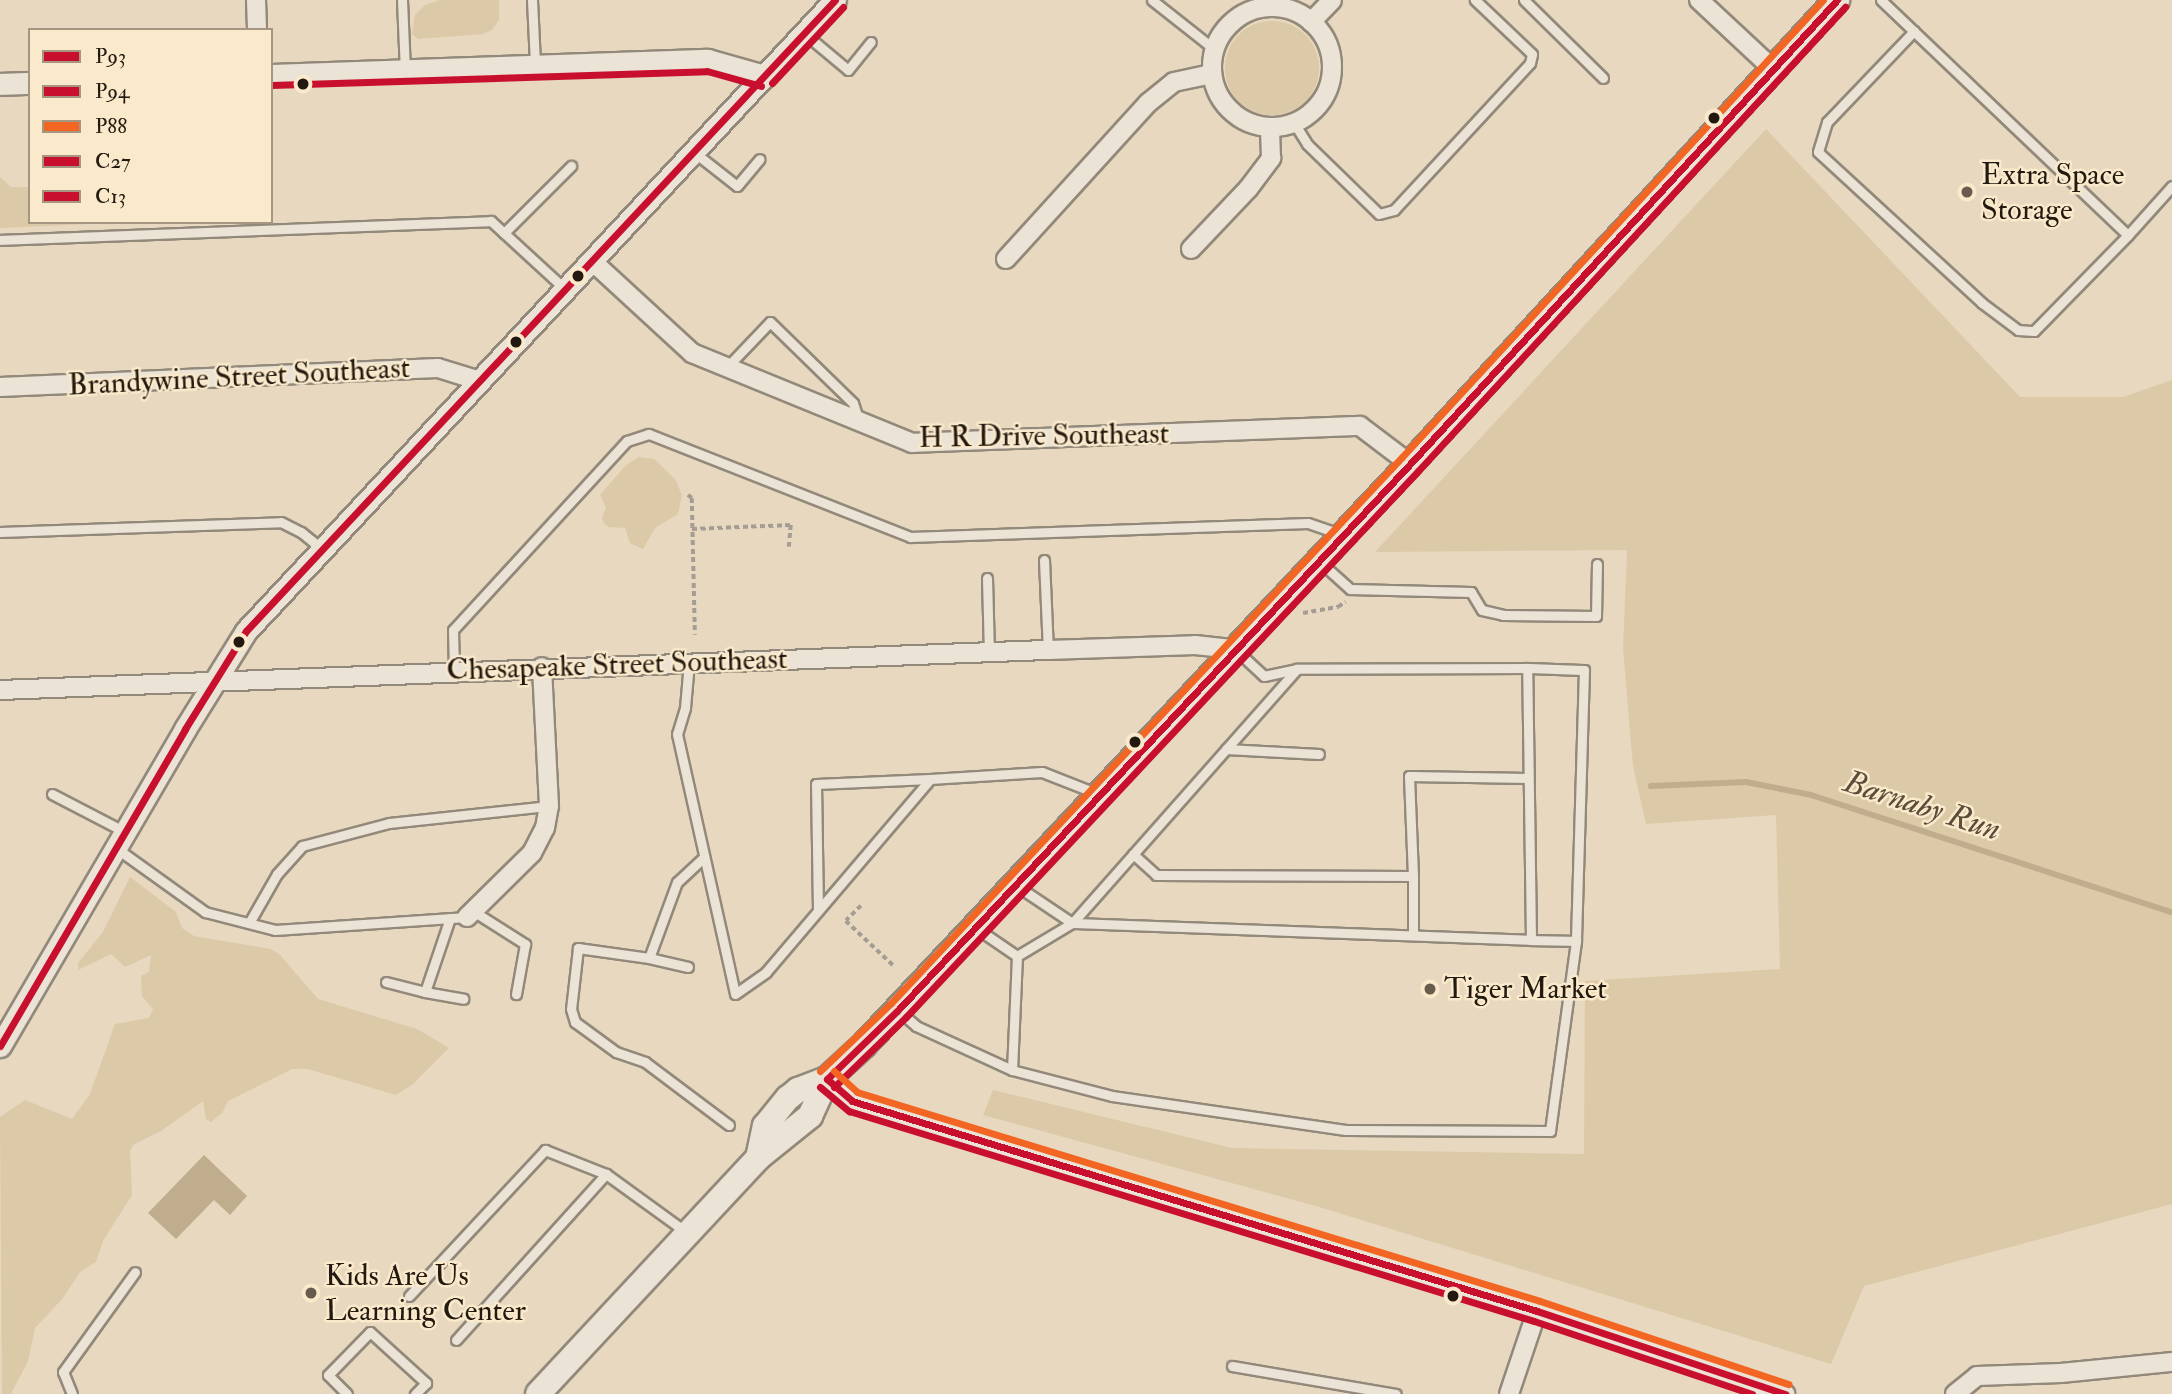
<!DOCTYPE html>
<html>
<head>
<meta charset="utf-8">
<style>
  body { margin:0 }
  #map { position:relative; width:2172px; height:1394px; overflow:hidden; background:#e7d8bf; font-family:"IM FELL Double Pica",serif }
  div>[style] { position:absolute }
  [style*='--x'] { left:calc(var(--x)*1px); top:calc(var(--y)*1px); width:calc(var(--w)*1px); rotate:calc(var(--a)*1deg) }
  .green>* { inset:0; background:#dcc9a7 }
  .round { border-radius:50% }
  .water>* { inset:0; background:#c0ad8e }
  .stream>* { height:6px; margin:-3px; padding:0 3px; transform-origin:3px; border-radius:3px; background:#c0ad8e }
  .path>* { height:3.5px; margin-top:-1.75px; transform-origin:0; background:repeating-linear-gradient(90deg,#a49d94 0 5px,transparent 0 8.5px) }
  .roads { filter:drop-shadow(2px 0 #92897a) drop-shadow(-2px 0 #92897a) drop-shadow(0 2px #92897a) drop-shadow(0 -2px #92897a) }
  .service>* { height:9px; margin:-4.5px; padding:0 4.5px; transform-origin:4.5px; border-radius:4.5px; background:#eae3d6 }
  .minor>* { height:18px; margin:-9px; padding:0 9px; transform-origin:9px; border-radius:9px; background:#eae3d6 }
  .minor>.ring { margin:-9px; padding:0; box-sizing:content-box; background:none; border:18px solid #eae3d6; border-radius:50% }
  .tertiary>* { height:21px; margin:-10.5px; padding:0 10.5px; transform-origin:10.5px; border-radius:10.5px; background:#eae3d6 }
  .secondary>* { height:24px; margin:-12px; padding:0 12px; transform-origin:12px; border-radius:12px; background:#eae3d6 }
  .bus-1>* { height:7px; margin:-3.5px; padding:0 3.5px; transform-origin:3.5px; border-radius:3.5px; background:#c8102e }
  .bus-2>* { height:7px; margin:-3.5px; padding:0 3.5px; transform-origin:3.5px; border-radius:3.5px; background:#c8102e }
  .bus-3>* { height:7px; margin:-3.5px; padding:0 3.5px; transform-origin:3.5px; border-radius:3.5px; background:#f26522 }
  .bus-4>* { height:7px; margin:-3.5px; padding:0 3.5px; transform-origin:3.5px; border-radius:3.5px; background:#c8102e }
  .bus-5>* { height:7px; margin:-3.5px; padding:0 3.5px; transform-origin:3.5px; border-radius:3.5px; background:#c8102e }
  .dots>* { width:19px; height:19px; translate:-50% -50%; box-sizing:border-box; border:4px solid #fae9cb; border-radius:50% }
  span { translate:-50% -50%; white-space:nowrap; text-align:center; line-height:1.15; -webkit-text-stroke:5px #fae9cb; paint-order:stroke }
  .poi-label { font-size:30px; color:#221910 }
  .left { translate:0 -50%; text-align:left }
  .street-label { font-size:30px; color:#221910 }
  .water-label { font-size:32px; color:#5a4d3a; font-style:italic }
  .legend { position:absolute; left:28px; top:28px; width:245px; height:196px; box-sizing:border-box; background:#fae9cb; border:2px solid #a49680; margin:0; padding:9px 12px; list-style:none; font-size:21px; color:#221910 }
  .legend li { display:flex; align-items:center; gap:14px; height:35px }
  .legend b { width:35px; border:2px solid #a49680 }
</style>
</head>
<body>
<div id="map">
  <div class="green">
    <div style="clip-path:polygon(440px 0,499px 0,499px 20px,492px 30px,483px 34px,418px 39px,412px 34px,415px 15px,425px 5px)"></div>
    <div class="round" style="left:1225px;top:21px;width:94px;height:94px"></div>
    <div style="clip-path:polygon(1766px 129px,2020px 397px,2123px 397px,2172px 380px,2172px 1204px,1864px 1286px,1831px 1364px,1316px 1206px,983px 1115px,993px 1090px,1232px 1148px,1584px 1154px,1585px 981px,1780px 969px,1776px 815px,1646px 824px,1633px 766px,1623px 649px,1627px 550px,1375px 552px)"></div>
    <div style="clip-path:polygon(0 177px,11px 187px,30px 187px,30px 222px,135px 222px,0 228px)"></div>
    <div style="clip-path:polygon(639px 457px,654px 459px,675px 479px,682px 495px,678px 514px,655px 528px,643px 549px,630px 543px,625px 528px,609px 527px,604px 524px,602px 518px,606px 507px,600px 495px,626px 465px)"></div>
    <div style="clip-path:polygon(130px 877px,176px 912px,182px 928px,194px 936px,271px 949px,280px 955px,318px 999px,417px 1029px,449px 1048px,413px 1084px,396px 1095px,308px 1069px,292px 1069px,228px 1101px,222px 1113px,211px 1122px,206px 1119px,203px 1101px,161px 1131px,133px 1145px,130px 1151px,132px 1195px,103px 1241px,96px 1262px,80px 1272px,63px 1298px,35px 1328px,28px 1361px,11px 1394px,2px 1394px,0 1117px,25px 1100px,72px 1119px,90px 1094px,115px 1024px,149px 1018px,153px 1009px,142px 996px,141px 976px,149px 972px,151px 955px,125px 967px,111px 954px,78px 970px,78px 963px,103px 932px)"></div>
  </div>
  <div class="water">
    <div style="clip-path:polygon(204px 1155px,247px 1196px,230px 1215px,214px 1200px,176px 1239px,148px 1213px)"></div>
  </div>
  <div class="stream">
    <div style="--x:1651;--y:786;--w:95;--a:-2.4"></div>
    <div style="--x:1746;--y:782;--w:66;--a:11.3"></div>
    <div style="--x:1811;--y:795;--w:379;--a:18"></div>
  </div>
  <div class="path">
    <div style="--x:688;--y:495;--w:5;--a:37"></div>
    <div style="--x:692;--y:498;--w:137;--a:88.7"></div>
    <div style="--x:692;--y:529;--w:99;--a:-2.3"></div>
    <div style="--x:791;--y:525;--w:22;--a:95"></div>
    <div style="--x:1303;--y:613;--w:36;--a:-10"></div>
    <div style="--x:1338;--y:607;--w:9;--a:-36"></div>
    <div style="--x:861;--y:906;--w:21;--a:135"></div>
    <div style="--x:846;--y:921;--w:67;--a:43.2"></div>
  </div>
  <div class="roads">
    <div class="service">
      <div style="--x:402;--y:0;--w:71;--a:87.6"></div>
      <div style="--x:532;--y:0;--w:64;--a:87.3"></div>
      <div style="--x:1152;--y:0;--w:79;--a:38.3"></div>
      <div style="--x:1524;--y:0;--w:111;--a:44.6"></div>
      <div style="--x:1881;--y:0;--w:341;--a:43.6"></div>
      <div style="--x:2128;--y:235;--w:66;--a:-48.1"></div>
      <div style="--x:1914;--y:31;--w:126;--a:133.7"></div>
      <div style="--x:1827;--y:122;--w:31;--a:107"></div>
      <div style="--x:1818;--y:152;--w:223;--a:42.6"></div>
      <div style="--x:1982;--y:303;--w:45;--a:36.9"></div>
      <div style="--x:2018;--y:330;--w:16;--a:4"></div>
      <div style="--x:2034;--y:331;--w:134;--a:-45.6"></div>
      <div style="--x:805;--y:34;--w:56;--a:39.9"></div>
      <div style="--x:848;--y:70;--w:36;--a:-51"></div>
      <div style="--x:1294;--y:123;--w:25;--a:58"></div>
      <div style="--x:1307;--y:144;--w:100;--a:44.2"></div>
      <div style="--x:1379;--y:214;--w:16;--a:-15"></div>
      <div style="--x:1394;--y:210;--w:200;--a:-47.2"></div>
      <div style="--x:1530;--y:63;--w:9;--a:-77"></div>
      <div style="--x:1532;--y:54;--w:79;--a:-136.5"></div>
      <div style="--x:695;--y:153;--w:53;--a:38.2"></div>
      <div style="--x:737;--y:186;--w:35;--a:-50"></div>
      <div style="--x:504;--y:233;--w:95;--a:-45"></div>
      <div style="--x:0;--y:240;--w:491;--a:-2.2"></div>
      <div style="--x:491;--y:221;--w:100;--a:42.6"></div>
      <div style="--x:727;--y:367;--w:62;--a:-46.3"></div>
      <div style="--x:770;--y:322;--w:116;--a:44.3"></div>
      <div style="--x:853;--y:403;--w:19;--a:72"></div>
      <div style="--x:0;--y:532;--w:281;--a:-2"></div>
      <div style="--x:281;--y:522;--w:22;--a:27"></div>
      <div style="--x:301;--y:532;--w:27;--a:39"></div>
      <div style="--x:1044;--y:560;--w:90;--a:87.5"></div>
      <div style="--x:1319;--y:561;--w:42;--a:42.1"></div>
      <div style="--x:1350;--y:589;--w:121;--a:1.4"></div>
      <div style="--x:1471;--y:592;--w:21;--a:59"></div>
      <div style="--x:1482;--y:610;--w:22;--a:13"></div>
      <div style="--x:1503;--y:615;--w:93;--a:0.6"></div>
      <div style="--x:1596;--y:616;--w:52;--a:-88.9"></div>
      <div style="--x:987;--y:578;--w:74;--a:88.5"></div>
      <div style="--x:1236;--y:650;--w:38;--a:43"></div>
      <div style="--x:1264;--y:676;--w:34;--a:-12"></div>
      <div style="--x:689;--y:662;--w:46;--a:95"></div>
      <div style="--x:685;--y:708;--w:27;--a:107"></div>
      <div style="--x:677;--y:734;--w:266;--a:77.4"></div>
      <div style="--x:735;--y:994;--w:38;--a:-35"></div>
      <div style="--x:766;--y:972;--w:253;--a:-49.6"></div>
      <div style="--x:930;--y:779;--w:112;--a:-3.6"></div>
      <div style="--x:1042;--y:772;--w:60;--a:21.4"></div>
      <div style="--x:1527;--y:668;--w:57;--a:2"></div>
      <div style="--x:1584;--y:670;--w:271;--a:91.7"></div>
      <div style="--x:1576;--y:941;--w:45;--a:-178.7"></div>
      <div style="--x:454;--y:671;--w:41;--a:-91.4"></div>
      <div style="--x:453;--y:630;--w:257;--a:-47.4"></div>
      <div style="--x:627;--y:441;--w:23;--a:-18"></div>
      <div style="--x:649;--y:434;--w:281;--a:21.5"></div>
      <div style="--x:910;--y:537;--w:398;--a:-2"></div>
      <div style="--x:1308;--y:523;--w:34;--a:19"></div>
      <div style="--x:1226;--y:749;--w:93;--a:3.1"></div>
      <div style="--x:52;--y:794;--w:82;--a:27.5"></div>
      <div style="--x:116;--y:848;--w:110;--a:35.7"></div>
      <div style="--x:205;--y:912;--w:72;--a:14.4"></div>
      <div style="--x:275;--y:930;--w:192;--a:-3.9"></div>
      <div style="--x:1133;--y:854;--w:31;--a:42"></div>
      <div style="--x:1156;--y:875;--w:257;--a:0.2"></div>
      <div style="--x:1413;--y:876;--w:58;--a:90"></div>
      <div style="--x:703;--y:858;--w:35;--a:137"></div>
      <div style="--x:677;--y:882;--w:81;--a:110.2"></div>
      <div style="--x:649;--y:958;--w:72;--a:-172"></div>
      <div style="--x:578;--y:948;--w:61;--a:96.5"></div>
      <div style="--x:571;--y:1009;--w:14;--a:73"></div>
      <div style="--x:575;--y:1022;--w:51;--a:36.2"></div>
      <div style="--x:616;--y:1052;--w:31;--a:19"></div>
      <div style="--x:645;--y:1062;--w:105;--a:36.9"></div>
      <div style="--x:1413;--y:876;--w:100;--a:-92.3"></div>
      <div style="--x:1409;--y:776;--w:119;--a:1"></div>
      <div style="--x:1017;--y:886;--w:66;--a:33.9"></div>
      <div style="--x:1072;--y:923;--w:459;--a:2.1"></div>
      <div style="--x:1531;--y:940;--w:272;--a:-90.8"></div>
      <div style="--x:1527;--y:668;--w:230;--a:179.8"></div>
      <div style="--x:1297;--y:669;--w:339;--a:131.5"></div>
      <div style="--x:1072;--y:923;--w:64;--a:149"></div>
      <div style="--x:1017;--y:956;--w:114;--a:92.5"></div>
      <div style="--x:1012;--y:1070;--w:103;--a:14.6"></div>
      <div style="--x:1112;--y:1096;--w:236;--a:8.3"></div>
      <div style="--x:1346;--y:1130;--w:204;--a:0.3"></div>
      <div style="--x:1550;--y:1131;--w:192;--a:-82.2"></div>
      <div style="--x:818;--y:910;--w:126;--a:-90.9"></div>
      <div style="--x:816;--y:784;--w:114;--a:-2.5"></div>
      <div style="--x:473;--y:911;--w:62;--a:32.4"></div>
      <div style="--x:525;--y:944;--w:51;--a:100.2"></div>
      <div style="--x:450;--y:918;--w:78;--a:108.7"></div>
      <div style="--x:425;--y:992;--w:39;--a:10"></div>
      <div style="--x:249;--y:923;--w:56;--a:-60.3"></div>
      <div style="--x:277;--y:874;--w:38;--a:-48"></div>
      <div style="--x:302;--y:846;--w:90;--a:-14.8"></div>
      <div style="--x:389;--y:823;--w:161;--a:-6.1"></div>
      <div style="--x:976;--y:928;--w:50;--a:34.3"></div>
      <div style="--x:649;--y:958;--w:40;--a:13"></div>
      <div style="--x:386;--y:982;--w:40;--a:14.4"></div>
      <div style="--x:899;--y:1011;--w:23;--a:41"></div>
      <div style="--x:916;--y:1026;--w:106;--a:24.6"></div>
      <div style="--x:409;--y:1296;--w:200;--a:-47"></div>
      <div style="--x:545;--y:1150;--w:66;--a:21.5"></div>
      <div style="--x:456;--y:1340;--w:224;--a:-47.9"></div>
      <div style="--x:606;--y:1174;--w:99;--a:35.9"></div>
      <div style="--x:1232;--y:1366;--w:166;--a:9.7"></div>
      <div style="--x:72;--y:1394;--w:24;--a:-112"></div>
      <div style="--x:63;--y:1372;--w:123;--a:-54.2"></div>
      <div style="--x:347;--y:1394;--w:27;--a:-135"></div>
      <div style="--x:328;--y:1375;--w:60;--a:-45.7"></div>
      <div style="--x:370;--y:1332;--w:76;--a:42.3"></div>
      <div style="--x:426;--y:1383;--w:16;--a:135"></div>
    </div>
    <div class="minor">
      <div style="--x:256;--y:0;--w:30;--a:88"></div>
      <div style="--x:1699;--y:0;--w:101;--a:43"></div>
      <div class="ring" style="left:1212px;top:7px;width:102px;height:102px"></div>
      <div style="--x:1311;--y:22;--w:30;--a:-46"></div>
      <div style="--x:1191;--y:249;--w:83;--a:-46.5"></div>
      <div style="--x:1248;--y:189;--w:39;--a:-53"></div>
      <div style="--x:1271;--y:158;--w:31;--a:-92"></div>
      <div style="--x:1006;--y:259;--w:211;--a:-47.7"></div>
      <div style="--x:1148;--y:103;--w:33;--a:-39"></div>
      <div style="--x:1174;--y:82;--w:39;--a:-12"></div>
      <div style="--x:592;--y:261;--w:136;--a:42.6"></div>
      <div style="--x:692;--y:353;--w:238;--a:22.2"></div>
      <div style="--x:912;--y:443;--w:448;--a:-2.2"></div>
      <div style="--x:1360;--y:426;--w:63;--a:37.2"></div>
      <div style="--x:0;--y:387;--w:438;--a:-2.5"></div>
      <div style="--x:438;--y:368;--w:41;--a:17.1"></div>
      <div style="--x:0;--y:690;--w:1049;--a:-2.19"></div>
      <div style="--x:1048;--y:650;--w:147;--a:-1.9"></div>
      <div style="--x:1195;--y:645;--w:39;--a:6"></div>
      <div style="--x:467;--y:917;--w:91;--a:-44.6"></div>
      <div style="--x:532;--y:853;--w:28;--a:-63"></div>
      <div style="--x:545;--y:828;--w:22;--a:-80"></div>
      <div style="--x:549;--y:806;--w:139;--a:-92.9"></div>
      <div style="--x:827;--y:1079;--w:33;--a:41"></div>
      <div style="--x:852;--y:1101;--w:716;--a:17.04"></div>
      <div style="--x:1537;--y:1311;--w:262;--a:18.5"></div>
      <div style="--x:1509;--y:1394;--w:88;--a:-71.4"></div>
      <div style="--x:1955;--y:1394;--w:28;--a:-39"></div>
      <div style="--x:1977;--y:1376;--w:84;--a:-2"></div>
      <div style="--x:2061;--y:1373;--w:112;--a:-5.7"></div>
    </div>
    <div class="tertiary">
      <div style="--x:271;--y:75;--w:437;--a:-2"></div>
      <div style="--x:708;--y:60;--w:58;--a:15.9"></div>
      <div style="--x:0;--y:84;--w:30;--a:-2"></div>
      <div style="--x:0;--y:1046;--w:367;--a:-59.7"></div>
      <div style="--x:185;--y:729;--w:115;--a:-58.1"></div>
      <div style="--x:246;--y:631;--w:863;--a:-46.97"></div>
    </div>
    <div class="secondary">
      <div style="--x:758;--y:1158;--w:33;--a:-78"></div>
      <div style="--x:765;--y:1126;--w:36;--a:-51"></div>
      <div style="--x:788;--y:1098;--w:13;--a:-39"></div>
      <div style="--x:798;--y:1090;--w:31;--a:-21"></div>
      <div style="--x:827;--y:1079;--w:52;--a:-42.6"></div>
      <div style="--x:865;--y:1044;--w:796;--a:-46.78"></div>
      <div style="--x:1410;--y:464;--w:631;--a:-47.38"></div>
      <div style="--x:538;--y:1394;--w:323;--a:-47"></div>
      <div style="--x:758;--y:1158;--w:67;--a:-38.9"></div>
      <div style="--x:810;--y:1116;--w:41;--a:-65.3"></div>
    </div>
  </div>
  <div class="bus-1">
    <div style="--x:827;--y:1079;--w:99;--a:-44.2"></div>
    <div style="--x:898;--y:1010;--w:749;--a:-46.84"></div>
    <div style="--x:1410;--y:464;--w:631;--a:-47.38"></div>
    <div style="--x:827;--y:1079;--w:33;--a:41"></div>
    <div style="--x:852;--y:1101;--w:716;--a:17.04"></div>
    <div style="--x:1537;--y:1311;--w:262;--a:18.5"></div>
  </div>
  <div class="bus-2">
    <div style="--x:820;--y:1087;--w:38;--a:40"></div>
    <div style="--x:849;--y:1111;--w:716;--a:17.04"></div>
    <div style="--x:1534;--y:1321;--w:230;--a:18.5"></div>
    <div style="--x:834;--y:1087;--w:100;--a:-44.2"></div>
    <div style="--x:906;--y:1017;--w:749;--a:-46.84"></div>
    <div style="--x:1418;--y:471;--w:631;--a:-47.38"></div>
  </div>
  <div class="bus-3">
    <div style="--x:820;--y:1071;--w:98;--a:-43.8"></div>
    <div style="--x:891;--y:1003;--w:748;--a:-46.9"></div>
    <div style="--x:1402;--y:457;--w:621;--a:-47.35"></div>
    <div style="--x:834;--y:1071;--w:31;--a:42"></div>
    <div style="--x:857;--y:1092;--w:714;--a:17.01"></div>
    <div style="--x:1540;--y:1301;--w:262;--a:18.5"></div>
  </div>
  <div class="bus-4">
    <div style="--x:0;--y:1046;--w:367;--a:-59.7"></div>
    <div style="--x:185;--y:729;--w:115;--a:-58.1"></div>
    <div style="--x:246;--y:631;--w:863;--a:-46.97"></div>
  </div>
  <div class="bus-5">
    <div style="--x:772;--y:83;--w:104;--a:-46.9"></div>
    <div style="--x:271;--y:85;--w:436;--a:-1.8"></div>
    <div style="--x:707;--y:71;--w:56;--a:15.5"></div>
  </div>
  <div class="dots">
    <div style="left:303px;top:84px;background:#221910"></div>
    <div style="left:1714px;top:118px;background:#221910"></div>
    <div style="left:1967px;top:192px;background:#675c4d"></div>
    <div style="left:578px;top:276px;background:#221910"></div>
    <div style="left:516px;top:342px;background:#221910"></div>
    <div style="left:239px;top:642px;background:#221910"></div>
    <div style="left:1135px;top:742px;background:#221910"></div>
    <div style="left:1430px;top:989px;background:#675c4d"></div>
    <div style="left:311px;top:1293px;background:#675c4d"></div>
    <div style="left:1453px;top:1296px;background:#221910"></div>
  </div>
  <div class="poi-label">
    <span class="left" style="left:1981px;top:192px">Extra Space<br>Storage</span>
    <span class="left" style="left:1444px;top:989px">Tiger Market</span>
    <span class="left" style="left:325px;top:1293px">Kids Are Us<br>Learning Center</span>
  </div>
  <div class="street-label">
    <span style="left:239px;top:377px;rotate:-3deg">Brandywine Street Southeast</span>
    <span style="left:1044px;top:436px;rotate:-1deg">H R Drive Southeast</span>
    <span style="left:617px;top:665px;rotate:-2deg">Chesapeake Street Southeast</span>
  </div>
  <div class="water-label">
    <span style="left:1922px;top:806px;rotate:18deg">Barnaby Run</span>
  </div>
  <ul class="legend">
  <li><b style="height:9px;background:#c8102e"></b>P93</li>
  <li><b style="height:9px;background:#c8102e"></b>P94</li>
  <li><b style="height:9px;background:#f26522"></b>P88</li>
  <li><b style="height:9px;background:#c8102e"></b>C27</li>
  <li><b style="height:9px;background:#c8102e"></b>C13</li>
  </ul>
</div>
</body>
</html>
